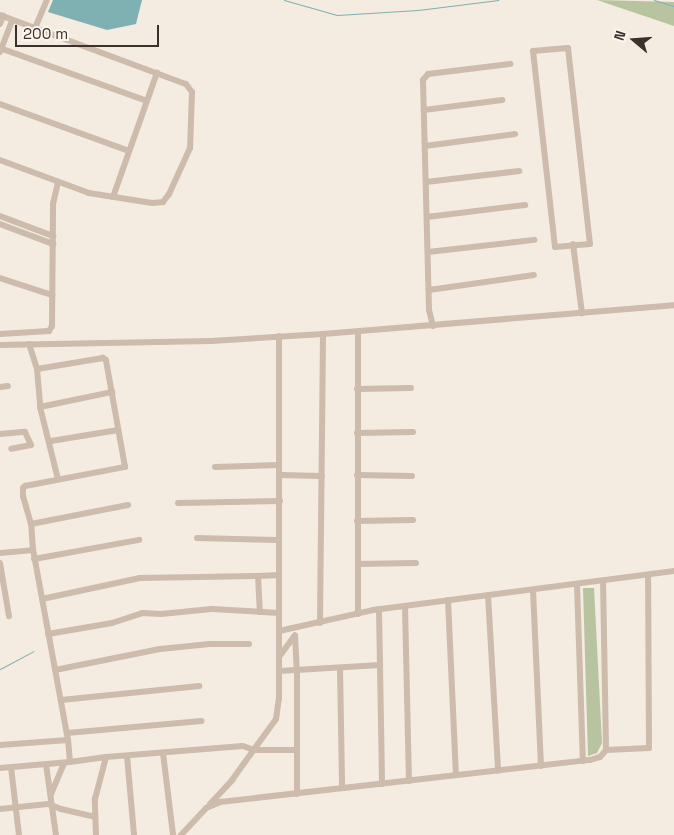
<!DOCTYPE html>
<html>
<head>
<meta charset="utf-8">
<style>
  body { margin:0 }
  #map { position:relative; width:674px; height:835px; overflow:hidden; background:#f4ebe1; font-family:"Space Grotesk",sans-serif }
  div>[style] { position:absolute }
  [style*='--x'] { left:calc(var(--x)*1px); top:calc(var(--y)*1px); width:calc(var(--w)*1px); rotate:calc(var(--a)*1deg) }
  .green>* { inset:0; background:#b8c4a0 }
  .water>* { inset:0; background:#7fb0b2 }
  .stream>* { height:1px; margin:-0.5px; padding:0 0.5px; transform-origin:0.5px; border-radius:0.5px; background:#7fb0b2 }
  .minor>* { height:6px; margin:-3px; padding:0 3px; transform-origin:3px; border-radius:3px; background:#cdbbac }
  span { translate:-50% -50%; white-space:nowrap; text-align:center; line-height:1.15; -webkit-text-stroke:4px #fbf5ee; paint-order:stroke }
  .north { position:absolute; left:609px; top:15px; width:50px; height:50px; -webkit-text-stroke:4px #fbf5ee; paint-order:stroke; rotate:288deg; font-size:14px; font-weight:700; line-height:20px; text-align:center; color:#3b302b }
  .north::after { content:''; display:block; margin:auto; width:18px; height:22px; background:#3b302b; clip-path:polygon(50% 0,100% 100%,50% 72%,0 100%) }
  .scale { position:absolute; left:15px; top:25px; width:144px; height:22px; box-sizing:border-box; border:2px solid #3b302b; border-top:0; padding-left:6px; font-size:15px; line-height:18px; white-space:nowrap; color:#3b302b; -webkit-text-stroke:4px #fbf5ee; paint-order:stroke }
</style>
</head>
<body>
<div id="map">
  <div class="green">
    <div style="clip-path:polygon(597px 0,674px 2px,674px 26px)"></div>
    <div style="clip-path:polygon(583px 588px,594px 588px,602px 743px,597px 753px,588px 756px)"></div>
  </div>
  <div class="water">
    <div style="clip-path:polygon(53px 0,142px 0,136px 24px,107px 30px,48px 12px)"></div>
  </div>
  <div class="stream">
    <div style="--x:284;--y:0;--w:55;--a:15.8"></div>
    <div style="--x:337;--y:15;--w:81;--a:-3.5"></div>
    <div style="--x:418;--y:10;--w:81;--a:-7.1"></div>
    <div style="--x:654;--y:0;--w:21;--a:17"></div>
    <div style="--x:0;--y:669;--w:38;--a:-28"></div>
  </div>
  <div class="minor">
    <div style="--x:0;--y:15;--w:198;--a:20.4"></div>
    <div style="--x:186;--y:84;--w:10;--a:53"></div>
    <div style="--x:192;--y:92;--w:56;--a:92"></div>
    <div style="--x:190;--y:148;--w:51;--a:114.5"></div>
    <div style="--x:169;--y:194;--w:10;--a:127"></div>
    <div style="--x:163;--y:202;--w:11;--a:175"></div>
    <div style="--x:152;--y:203;--w:64;--a:-171"></div>
    <div style="--x:89;--y:193;--w:95;--a:-159.7"></div>
    <div style="--x:0;--y:24;--w:9;--a:-69"></div>
    <div style="--x:35;--y:28;--w:30;--a:-67"></div>
    <div style="--x:0;--y:48;--w:156;--a:19.8"></div>
    <div style="--x:568;--y:48;--w:197;--a:83.6"></div>
    <div style="--x:590;--y:244;--w:35;--a:175"></div>
    <div style="--x:555;--y:247;--w:197;--a:-96.4"></div>
    <div style="--x:533;--y:51;--w:35;--a:-5"></div>
    <div style="--x:0;--y:52;--w:34;--a:-69"></div>
    <div style="--x:0;--y:104;--w:137;--a:20"></div>
    <div style="--x:424;--y:110;--w:79;--a:-7.3"></div>
    <div style="--x:425;--y:146;--w:91;--a:-7.6"></div>
    <div style="--x:426;--y:182;--w:94;--a:-6.7"></div>
    <div style="--x:113;--y:197;--w:132;--a:-70.5"></div>
    <div style="--x:0;--y:216;--w:57;--a:20.7"></div>
    <div style="--x:427;--y:217;--w:99;--a:-7"></div>
    <div style="--x:0;--y:224;--w:57;--a:20.7"></div>
    <div style="--x:573;--y:244;--w:70;--a:82.6"></div>
    <div style="--x:428;--y:252;--w:107;--a:-6.5"></div>
    <div style="--x:0;--y:278;--w:55;--a:18.1"></div>
    <div style="--x:429;--y:290;--w:106;--a:-8.1"></div>
    <div style="--x:433;--y:326;--w:16;--a:-104"></div>
    <div style="--x:429;--y:310;--w:230;--a:-91.5"></div>
    <div style="--x:423;--y:80;--w:8;--a:-50"></div>
    <div style="--x:428;--y:74;--w:83;--a:-7"></div>
    <div style="--x:0;--y:334;--w:49;--a:-3.5"></div>
    <div style="--x:49;--y:331;--w:6;--a:-59"></div>
    <div style="--x:52;--y:326;--w:122;--a:-89.5"></div>
    <div style="--x:53;--y:204;--w:23;--a:-77"></div>
    <div style="--x:29;--y:344;--w:26;--a:72"></div>
    <div style="--x:37;--y:369;--w:38;--a:85"></div>
    <div style="--x:40;--y:407;--w:74;--a:76"></div>
    <div style="--x:0;--y:345;--w:211;--a:-1.1"></div>
    <div style="--x:211;--y:341;--w:112;--a:-3.6"></div>
    <div style="--x:323;--y:334;--w:352;--a:-4.7"></div>
    <div style="--x:0;--y:387;--w:8;--a:-7"></div>
    <div style="--x:357;--y:389;--w:54;--a:-1.1"></div>
    <div style="--x:40;--y:407;--w:74;--a:-11.8"></div>
    <div style="--x:357;--y:433;--w:56;--a:-1"></div>
    <div style="--x:0;--y:434;--w:25;--a:-5"></div>
    <div style="--x:25;--y:432;--w:14;--a:65"></div>
    <div style="--x:31;--y:445;--w:20;--a:169"></div>
    <div style="--x:51;--y:441;--w:68;--a:-9.3"></div>
    <div style="--x:215;--y:467;--w:64;--a:-1.8"></div>
    <div style="--x:279;--y:475;--w:43;--a:1.3"></div>
    <div style="--x:357;--y:475;--w:55;--a:1"></div>
    <div style="--x:178;--y:503;--w:102;--a:-1.1"></div>
    <div style="--x:357;--y:521;--w:56;--a:-1"></div>
    <div style="--x:31;--y:524;--w:99;--a:-11.1"></div>
    <div style="--x:197;--y:538;--w:82;--a:1.4"></div>
    <div style="--x:0;--y:553;--w:33;--a:-5"></div>
    <div style="--x:34;--y:559;--w:107;--a:-10.3"></div>
    <div style="--x:0;--y:563;--w:54;--a:80.4"></div>
    <div style="--x:358;--y:564;--w:58;--a:-1"></div>
    <div style="--x:258;--y:576;--w:21;--a:-3"></div>
    <div style="--x:577;--y:584;--w:177;--a:88.1"></div>
    <div style="--x:533;--y:590;--w:176;--a:87.4"></div>
    <div style="--x:488;--y:595;--w:176;--a:86.7"></div>
    <div style="--x:42;--y:599;--w:100;--a:-12.1"></div>
    <div style="--x:140;--y:578;--w:118;--a:-1"></div>
    <div style="--x:258;--y:576;--w:36;--a:87"></div>
    <div style="--x:448;--y:600;--w:175;--a:87.4"></div>
    <div style="--x:405;--y:606;--w:175;--a:88.7"></div>
    <div style="--x:379;--y:609;--w:175;--a:89"></div>
    <div style="--x:358;--y:614;--w:282;--a:-90"></div>
    <div style="--x:320;--y:623;--w:289;--a:-89.4"></div>
    <div style="--x:279;--y:631;--w:96;--a:-12.6"></div>
    <div style="--x:373;--y:610;--w:304;--a:-7.4"></div>
    <div style="--x:48;--y:634;--w:65;--a:-9.8"></div>
    <div style="--x:112;--y:623;--w:32;--a:-18"></div>
    <div style="--x:142;--y:613;--w:19;--a:3"></div>
    <div style="--x:161;--y:614;--w:51;--a:-5.6"></div>
    <div style="--x:212;--y:609;--w:67;--a:3.4"></div>
    <div style="--x:295;--y:636;--w:34;--a:87"></div>
    <div style="--x:297;--y:670;--w:124;--a:90"></div>
    <div style="--x:279;--y:657;--w:27;--a:-54"></div>
    <div style="--x:340;--y:668;--w:120;--a:89"></div>
    <div style="--x:55;--y:670;--w:107;--a:-11.3"></div>
    <div style="--x:160;--y:649;--w:50;--a:-5.7"></div>
    <div style="--x:210;--y:644;--w:39;--a:0"></div>
    <div style="--x:279;--y:671;--w:101;--a:-3.4"></div>
    <div style="--x:61;--y:700;--w:139;--a:-5.8"></div>
    <div style="--x:67;--y:733;--w:135;--a:-5.1"></div>
    <div style="--x:0;--y:745;--w:68;--a:-4.2"></div>
    <div style="--x:606;--y:750;--w:43;--a:-2.7"></div>
    <div style="--x:649;--y:748;--w:173;--a:-90.3"></div>
    <div style="--x:163;--y:753;--w:83;--a:83"></div>
    <div style="--x:127;--y:756;--w:79;--a:84.9"></div>
    <div style="--x:70;--y:762;--w:36;--a:-8"></div>
    <div style="--x:106;--y:757;--w:137;--a:-4.6"></div>
    <div style="--x:243;--y:746;--w:12;--a:20"></div>
    <div style="--x:254;--y:750;--w:43;--a:0"></div>
    <div style="--x:46;--y:764;--w:72;--a:82"></div>
    <div style="--x:11;--y:767;--w:68;--a:83.3"></div>
    <div style="--x:0;--y:768;--w:70;--a:-4.9"></div>
    <div style="--x:70;--y:762;--w:22;--a:-95"></div>
    <div style="--x:68;--y:740;--w:193;--a:-100.4"></div>
    <div style="--x:33;--y:550;--w:26;--a:-94"></div>
    <div style="--x:31;--y:524;--w:29;--a:-106"></div>
    <div style="--x:23;--y:496;--w:8;--a:-90"></div>
    <div style="--x:23;--y:488;--w:3;--a:-45"></div>
    <div style="--x:25;--y:486;--w:102;--a:-10.8"></div>
    <div style="--x:125;--y:467;--w:109;--a:-100.1"></div>
    <div style="--x:106;--y:360;--w:4;--a:-146"></div>
    <div style="--x:103;--y:358;--w:67;--a:170.5"></div>
    <div style="--x:51;--y:794;--w:34;--a:-67"></div>
    <div style="--x:210;--y:804;--w:33;--a:-47"></div>
    <div style="--x:232;--y:780;--w:75;--a:-54.2"></div>
    <div style="--x:276;--y:719;--w:21;--a:-82"></div>
    <div style="--x:279;--y:698;--w:362;--a:-90"></div>
    <div style="--x:0;--y:809;--w:48;--a:-5.9"></div>
    <div style="--x:48;--y:804;--w:14;--a:21"></div>
    <div style="--x:61;--y:809;--w:35;--a:13"></div>
    <div style="--x:96;--y:835;--w:36;--a:-92"></div>
    <div style="--x:95;--y:799;--w:43;--a:-75.3"></div>
    <div style="--x:181;--y:835;--w:37;--a:-47"></div>
    <div style="--x:206;--y:808;--w:15;--a:-23"></div>
    <div style="--x:220;--y:802;--w:372;--a:-6.5"></div>
    <div style="--x:590;--y:760;--w:10;--a:-17"></div>
    <div style="--x:600;--y:757;--w:9;--a:-49"></div>
    <div style="--x:606;--y:750;--w:169;--a:-91"></div>
  </div>
  <div class="north">N</div>
  <div class="scale">200 m</div>
</div>
</body>
</html>
